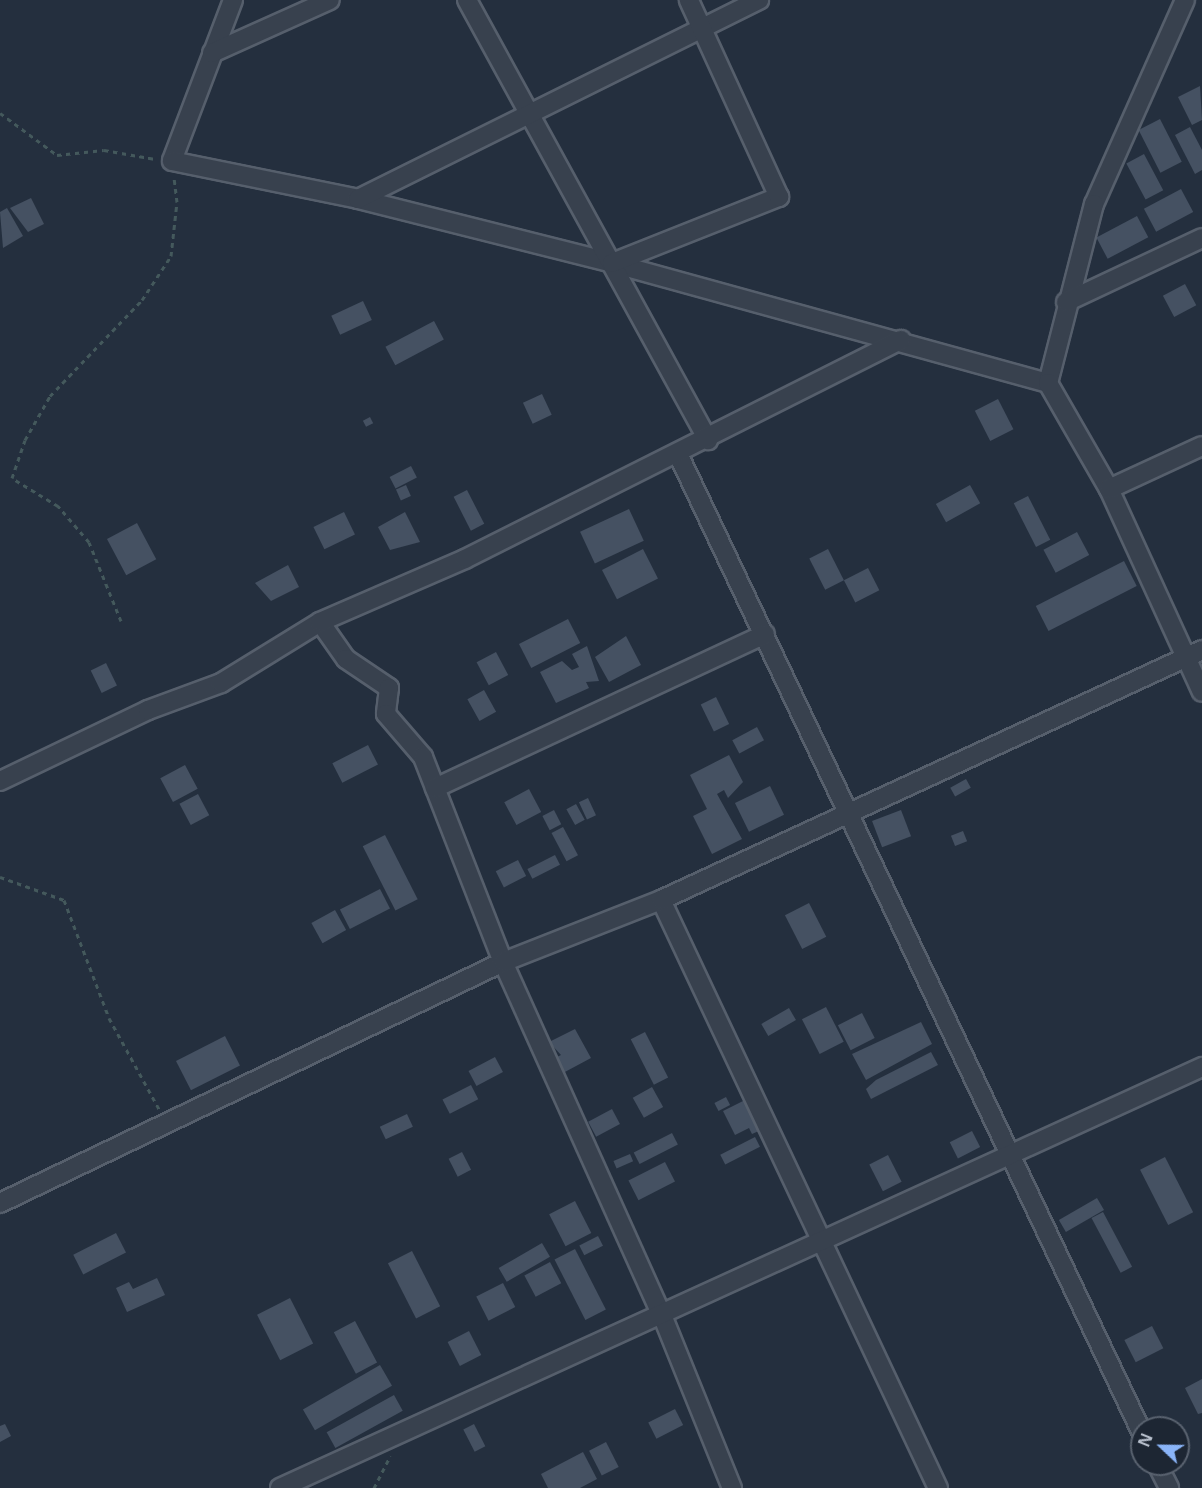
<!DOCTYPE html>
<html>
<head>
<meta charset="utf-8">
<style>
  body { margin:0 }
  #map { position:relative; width:1202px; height:1488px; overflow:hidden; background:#242f3e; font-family:"Open Sans",sans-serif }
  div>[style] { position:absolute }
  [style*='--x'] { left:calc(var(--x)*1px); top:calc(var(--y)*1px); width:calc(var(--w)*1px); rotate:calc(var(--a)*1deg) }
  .building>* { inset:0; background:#455162; transform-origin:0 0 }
  .path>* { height:3px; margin-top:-1.5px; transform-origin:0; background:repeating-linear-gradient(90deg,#44595c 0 4.5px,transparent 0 9px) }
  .roads { filter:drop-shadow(2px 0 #565f6c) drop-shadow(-2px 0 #565f6c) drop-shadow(0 2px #565f6c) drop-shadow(0 -2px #565f6c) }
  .minor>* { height:18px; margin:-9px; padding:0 9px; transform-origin:9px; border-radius:9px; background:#38414e }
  span { translate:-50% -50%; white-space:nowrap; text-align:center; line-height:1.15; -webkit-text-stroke:6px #1d2633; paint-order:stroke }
  .north { position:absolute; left:1130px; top:1416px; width:60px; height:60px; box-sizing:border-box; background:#1d2633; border:2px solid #59626f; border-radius:50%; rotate:292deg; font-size:16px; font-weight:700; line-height:24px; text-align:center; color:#b4bcc9 }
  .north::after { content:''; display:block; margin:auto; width:21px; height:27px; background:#8ab4f8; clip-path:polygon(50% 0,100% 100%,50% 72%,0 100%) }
</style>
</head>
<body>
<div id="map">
  <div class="building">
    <div style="clip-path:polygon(1200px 86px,1202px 120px,1192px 125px,1178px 97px)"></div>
    <div style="left:1160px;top:119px;width:48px;height:24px;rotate:63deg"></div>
    <div style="clip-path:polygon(1190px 127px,1202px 150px,1202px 170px,1195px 174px,1175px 135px)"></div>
    <div style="left:1144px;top:154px;width:41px;height:20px;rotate:62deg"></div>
    <div style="left:1181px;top:189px;width:26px;height:42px;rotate:62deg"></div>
    <div style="clip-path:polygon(31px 198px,44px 224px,28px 232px,10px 208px)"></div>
    <div style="clip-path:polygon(7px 208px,23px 236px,3px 248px,0 212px)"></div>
    <div style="left:1137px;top:216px;width:24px;height:46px;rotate:62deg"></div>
    <div style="left:1185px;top:284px;width:24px;height:25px;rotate:62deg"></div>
    <div style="left:363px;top:301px;width:21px;height:35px;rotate:65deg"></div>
    <div style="left:434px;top:321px;width:21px;height:55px;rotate:62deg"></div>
    <div style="left:542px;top:394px;width:23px;height:21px;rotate:65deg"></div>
    <div style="left:998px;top:399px;width:34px;height:26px;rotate:63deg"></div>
    <div style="left:370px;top:417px;width:7px;height:8px;rotate:63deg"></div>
    <div style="left:411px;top:466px;width:13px;height:24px;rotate:63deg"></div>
    <div style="left:406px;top:485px;width:12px;height:11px;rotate:66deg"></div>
    <div style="left:970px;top:485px;width:21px;height:39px;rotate:61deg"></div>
    <div style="left:467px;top:490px;width:38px;height:15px;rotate:63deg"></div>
    <div style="left:1028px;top:496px;width:49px;height:16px;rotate:63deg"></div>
    <div style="left:629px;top:509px;width:35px;height:54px;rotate:65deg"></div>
    <div style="left:344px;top:512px;width:25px;height:34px;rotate:64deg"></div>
    <div style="clip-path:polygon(405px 512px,420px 542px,390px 550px,378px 527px)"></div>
    <div style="left:137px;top:523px;width:41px;height:34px;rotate:62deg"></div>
    <div style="left:1077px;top:532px;width:26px;height:38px;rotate:62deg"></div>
    <div style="left:643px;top:549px;width:33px;height:46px;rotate:63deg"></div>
    <div style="left:828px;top:549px;width:35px;height:21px;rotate:63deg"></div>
    <div style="left:1124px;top:561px;width:28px;height:99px;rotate:63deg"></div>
    <div style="clip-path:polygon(288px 565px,299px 587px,271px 601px,255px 583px)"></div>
    <div style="left:868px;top:568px;width:25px;height:27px;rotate:63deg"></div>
    <div style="left:568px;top:619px;width:27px;height:55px;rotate:63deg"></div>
    <div style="clip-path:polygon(626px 636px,641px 665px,609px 682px,595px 657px)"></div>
    <div style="clip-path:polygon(587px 646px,599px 681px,586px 682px,589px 688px,556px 703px,540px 672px,562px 661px,572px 670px,579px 667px,572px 654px)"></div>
    <div style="left:496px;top:652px;width:26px;height:22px;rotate:62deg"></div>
    <div style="left:106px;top:663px;width:25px;height:17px;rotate:64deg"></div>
    <div style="left:484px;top:690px;width:25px;height:19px;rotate:61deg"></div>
    <div style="left:716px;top:697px;width:30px;height:17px;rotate:64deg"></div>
    <div style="left:757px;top:727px;width:15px;height:28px;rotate:62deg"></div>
    <div style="left:368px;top:745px;width:22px;height:40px;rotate:63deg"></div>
    <div style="clip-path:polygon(729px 755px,743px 782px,728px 798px,724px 790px,717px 794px,742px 839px,712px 854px,693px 816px,707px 809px,690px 775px)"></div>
    <div style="left:185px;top:765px;width:27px;height:28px;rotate:62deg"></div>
    <div style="left:966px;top:779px;width:10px;height:18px;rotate:61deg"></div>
    <div style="left:770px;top:786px;width:32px;height:39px;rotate:64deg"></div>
    <div style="left:529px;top:789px;width:26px;height:28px;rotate:62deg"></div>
    <div style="left:198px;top:794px;width:24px;height:21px;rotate:62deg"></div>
    <div style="left:588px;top:798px;width:19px;height:10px;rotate:65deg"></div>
    <div style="left:576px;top:804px;width:18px;height:11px;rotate:61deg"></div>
    <div style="left:554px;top:810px;width:16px;height:13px;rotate:63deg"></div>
    <div style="left:901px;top:810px;width:28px;height:31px;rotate:69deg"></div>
    <div style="left:563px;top:827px;width:32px;height:13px;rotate:62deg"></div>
    <div style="left:963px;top:831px;width:11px;height:13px;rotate:68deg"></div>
    <div style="left:385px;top:835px;width:72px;height:25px;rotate:63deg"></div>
    <div style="left:555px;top:855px;width:11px;height:31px;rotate:63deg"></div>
    <div style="left:518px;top:860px;width:18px;height:25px;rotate:63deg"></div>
    <div style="left:380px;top:889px;width:22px;height:45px;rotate:63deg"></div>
    <div style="left:809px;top:903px;width:38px;height:27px;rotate:63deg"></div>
    <div style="left:335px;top:910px;width:23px;height:27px;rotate:61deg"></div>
    <div style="left:826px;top:1007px;width:39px;height:27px;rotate:63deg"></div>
    <div style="left:789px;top:1008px;width:14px;height:32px;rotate:60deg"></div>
    <div style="left:862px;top:1013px;width:28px;height:27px;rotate:63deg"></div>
    <div style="clip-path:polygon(921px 1022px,932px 1044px,866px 1080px,852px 1054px)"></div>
    <div style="clip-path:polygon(575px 1029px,591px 1058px,563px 1073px,555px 1058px,561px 1055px,549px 1042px)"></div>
    <div style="left:645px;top:1032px;width:51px;height:16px;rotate:63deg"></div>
    <div style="left:225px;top:1036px;width:33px;height:55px;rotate:63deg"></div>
    <div style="clip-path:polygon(931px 1052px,938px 1065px,871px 1099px,866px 1089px,876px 1080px)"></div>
    <div style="left:495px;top:1057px;width:17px;height:30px;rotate:62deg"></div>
    <div style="left:471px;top:1085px;width:16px;height:32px;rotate:63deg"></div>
    <div style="left:652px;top:1087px;width:23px;height:22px;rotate:61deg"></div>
    <div style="left:726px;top:1097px;width:9px;height:13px;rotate:63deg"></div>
    <div style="clip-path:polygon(745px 1100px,761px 1130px,752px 1134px,749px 1128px,735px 1135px,723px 1111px)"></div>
    <div style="left:612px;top:1109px;width:17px;height:27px;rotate:62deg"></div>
    <div style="left:407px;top:1114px;width:14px;height:30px;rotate:65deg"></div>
    <div style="left:972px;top:1131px;width:18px;height:25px;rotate:63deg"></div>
    <div style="left:672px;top:1133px;width:13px;height:43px;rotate:63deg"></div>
    <div style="left:755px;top:1137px;width:11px;height:39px;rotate:63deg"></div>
    <div style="left:462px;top:1152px;width:20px;height:15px;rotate:63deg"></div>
    <div style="left:630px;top:1154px;width:8px;height:18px;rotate:67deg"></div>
    <div style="left:888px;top:1155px;width:30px;height:21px;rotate:63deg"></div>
    <div style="left:1165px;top:1157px;width:62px;height:28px;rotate:63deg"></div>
    <div style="left:665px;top:1162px;width:22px;height:41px;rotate:63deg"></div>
    <div style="left:1097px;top:1198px;width:14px;height:44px;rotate:60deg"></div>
    <div style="left:575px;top:1201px;width:36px;height:29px;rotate:63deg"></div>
    <div style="left:1103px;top:1212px;width:62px;height:13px;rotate:62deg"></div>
    <div style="left:116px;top:1233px;width:22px;height:48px;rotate:63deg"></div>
    <div style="left:598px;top:1236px;width:11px;height:21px;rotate:63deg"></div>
    <div style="left:542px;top:1243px;width:16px;height:50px;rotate:60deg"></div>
    <div style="left:575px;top:1249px;width:68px;height:23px;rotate:63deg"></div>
    <div style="left:412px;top:1251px;width:62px;height:27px;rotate:63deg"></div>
    <div style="left:550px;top:1262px;width:24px;height:29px;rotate:62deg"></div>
    <div style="clip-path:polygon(157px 1278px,165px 1295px,127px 1312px,116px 1288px,129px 1282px,133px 1289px)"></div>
    <div style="left:503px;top:1283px;width:27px;height:30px;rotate:63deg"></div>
    <div style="left:290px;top:1298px;width:51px;height:37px;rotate:63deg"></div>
    <div style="left:355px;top:1321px;width:47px;height:24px;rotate:62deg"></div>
    <div style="left:1152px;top:1326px;width:25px;height:31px;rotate:63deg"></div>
    <div style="left:469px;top:1331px;width:27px;height:24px;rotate:63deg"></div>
    <div style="left:380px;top:1365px;width:24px;height:89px;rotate:60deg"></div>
    <div style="clip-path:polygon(1202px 1379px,1202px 1413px,1198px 1414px,1185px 1388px)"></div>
    <div style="left:394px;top:1395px;width:18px;height:77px;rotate:61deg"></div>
    <div style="left:675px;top:1409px;width:18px;height:30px;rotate:63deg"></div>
    <div style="clip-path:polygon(5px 1424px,11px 1436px,0 1442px,0 1426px)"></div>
    <div style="left:474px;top:1424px;width:25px;height:12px;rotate:63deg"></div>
    <div style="left:606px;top:1442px;width:28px;height:19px;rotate:63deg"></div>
    <div style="clip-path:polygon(583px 1452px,597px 1479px,580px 1488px,548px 1488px,541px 1474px)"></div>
  </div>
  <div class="path">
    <div style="--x:0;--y:113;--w:71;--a:36.4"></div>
    <div style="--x:57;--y:155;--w:47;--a:-6.1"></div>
    <div style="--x:104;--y:150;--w:52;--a:10"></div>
    <div style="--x:121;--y:621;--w:85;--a:-112.1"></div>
    <div style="--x:89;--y:542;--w:48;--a:-130.7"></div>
    <div style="--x:58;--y:506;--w:54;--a:-148.7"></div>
    <div style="--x:12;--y:478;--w:40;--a:-71.1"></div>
    <div style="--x:25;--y:440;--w:51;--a:-60.4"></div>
    <div style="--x:50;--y:396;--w:133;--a:-46.2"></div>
    <div style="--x:142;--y:300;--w:53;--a:-56.6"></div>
    <div style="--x:171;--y:256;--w:54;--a:-83.7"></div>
    <div style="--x:177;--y:202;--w:24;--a:-97"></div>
    <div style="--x:0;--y:877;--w:68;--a:19.8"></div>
    <div style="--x:64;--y:900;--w:126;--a:69.1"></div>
    <div style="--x:109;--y:1018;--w:104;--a:61.2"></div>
    <div style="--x:374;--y:1488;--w:36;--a:-63"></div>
  </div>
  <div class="roads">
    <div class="minor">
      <div style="--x:233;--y:0;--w:172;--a:110.8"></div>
      <div style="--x:172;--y:161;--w:190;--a:11.5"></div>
      <div style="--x:358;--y:199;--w:262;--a:14.1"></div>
      <div style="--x:612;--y:263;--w:452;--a:15.4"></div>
      <div style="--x:467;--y:0;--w:502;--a:61.29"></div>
      <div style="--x:1185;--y:0;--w:223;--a:114"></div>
      <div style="--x:1094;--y:204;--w:185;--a:104.4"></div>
      <div style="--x:1048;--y:383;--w:122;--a:60.1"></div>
      <div style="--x:1109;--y:489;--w:223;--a:65.4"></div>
      <div style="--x:212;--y:53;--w:129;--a:-24.2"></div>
      <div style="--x:358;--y:199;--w:448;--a:-26.4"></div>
      <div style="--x:612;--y:263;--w:180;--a:-21.6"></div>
      <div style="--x:779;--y:197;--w:217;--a:-114.6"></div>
      <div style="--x:1066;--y:302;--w:150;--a:-25.2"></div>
      <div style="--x:678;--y:454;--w:1083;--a:64.64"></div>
      <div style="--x:1109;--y:489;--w:102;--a:-24.8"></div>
      <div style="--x:320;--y:622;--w:45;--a:54.9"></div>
      <div style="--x:346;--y:659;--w:52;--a:34"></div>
      <div style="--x:389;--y:688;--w:26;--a:97"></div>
      <div style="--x:386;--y:714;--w:57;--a:49.3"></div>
      <div style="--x:423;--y:757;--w:220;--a:68.7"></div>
      <div style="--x:503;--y:962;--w:387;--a:65.8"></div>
      <div style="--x:662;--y:1315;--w:187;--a:68"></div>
      <div style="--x:0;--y:781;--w:164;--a:-25.6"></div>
      <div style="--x:148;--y:710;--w:78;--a:-20.3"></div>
      <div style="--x:221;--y:683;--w:116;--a:-31.6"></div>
      <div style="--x:320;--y:622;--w:158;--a:-23.5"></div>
      <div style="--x:465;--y:559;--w:488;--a:-26.7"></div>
      <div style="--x:435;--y:788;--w:364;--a:-25"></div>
      <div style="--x:661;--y:900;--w:650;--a:64.78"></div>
      <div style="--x:0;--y:1203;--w:558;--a:-25.6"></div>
      <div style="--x:503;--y:962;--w:170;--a:-21.4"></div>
      <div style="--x:661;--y:900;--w:596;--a:-24.8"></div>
      <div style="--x:1157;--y:1464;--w:27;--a:63"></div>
      <div style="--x:280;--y:1488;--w:1014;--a:-24.54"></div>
    </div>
  </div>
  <div class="north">N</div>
</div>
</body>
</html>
